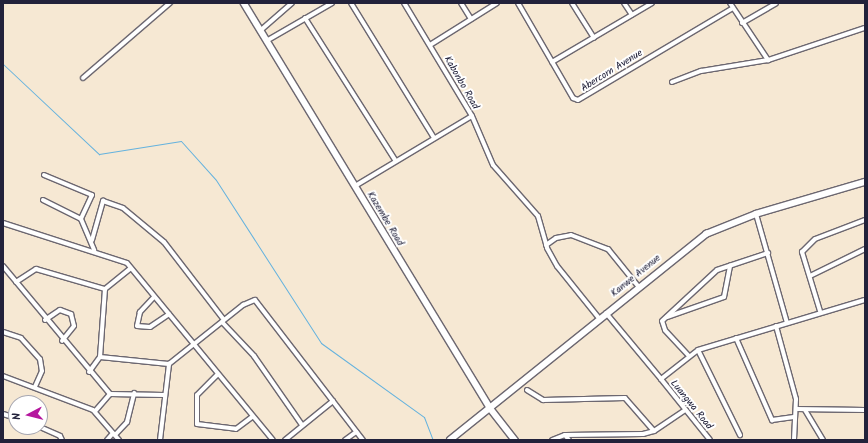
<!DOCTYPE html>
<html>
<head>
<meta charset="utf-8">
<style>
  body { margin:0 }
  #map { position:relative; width:868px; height:443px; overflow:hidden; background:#f6e8d3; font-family:Kalam,sans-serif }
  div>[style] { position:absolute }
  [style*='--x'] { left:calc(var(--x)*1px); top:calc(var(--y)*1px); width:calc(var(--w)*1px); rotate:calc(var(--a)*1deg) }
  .stream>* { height:1px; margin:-0.5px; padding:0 0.5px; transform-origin:0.5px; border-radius:0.5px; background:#64b2de }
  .roads { filter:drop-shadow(1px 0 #6c6770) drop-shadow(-1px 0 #6c6770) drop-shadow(0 1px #6c6770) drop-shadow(0 -1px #6c6770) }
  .street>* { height:4px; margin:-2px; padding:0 2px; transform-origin:2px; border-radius:2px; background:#fff }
  .secondary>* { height:5.5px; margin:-2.75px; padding:0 2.75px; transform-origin:2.75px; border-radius:2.75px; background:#fff }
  span { translate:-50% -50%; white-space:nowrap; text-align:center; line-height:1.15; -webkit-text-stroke:4px #fff; paint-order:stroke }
  .street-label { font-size:10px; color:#22223b }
  .frame { position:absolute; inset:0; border:4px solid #22223b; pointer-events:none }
  .north { position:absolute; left:8px; top:395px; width:40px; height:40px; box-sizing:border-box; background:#fff; border:1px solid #a7a7b1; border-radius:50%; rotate:263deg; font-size:11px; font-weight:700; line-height:16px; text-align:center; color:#22223b }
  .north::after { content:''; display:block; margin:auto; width:14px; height:18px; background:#b5179e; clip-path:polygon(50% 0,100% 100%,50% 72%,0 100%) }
</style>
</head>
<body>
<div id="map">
  <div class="stream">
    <div style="--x:3;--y:64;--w:132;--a:43.2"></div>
    <div style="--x:99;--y:154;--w:83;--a:-9"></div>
    <div style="--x:181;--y:141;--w:52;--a:48.1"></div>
    <div style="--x:216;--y:180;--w:194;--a:57.2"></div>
    <div style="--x:321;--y:343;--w:127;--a:35.7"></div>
    <div style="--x:424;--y:417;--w:25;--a:69"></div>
  </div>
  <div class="roads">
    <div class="street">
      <div style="--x:351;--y:3;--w:158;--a:58.4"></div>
      <div style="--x:461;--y:3;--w:19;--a:58"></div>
      <div style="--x:518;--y:3;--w:110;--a:59.9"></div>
      <div style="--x:573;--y:98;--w:5;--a:22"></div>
      <div style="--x:578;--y:100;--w:180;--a:-30.7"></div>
      <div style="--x:572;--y:3;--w:41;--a:57.8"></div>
      <div style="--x:624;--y:3;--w:14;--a:56"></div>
      <div style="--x:730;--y:3;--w:69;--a:56.3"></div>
      <div style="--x:768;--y:60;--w:102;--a:-18.3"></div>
      <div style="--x:305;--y:18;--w:168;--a:57.6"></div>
      <div style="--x:742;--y:23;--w:39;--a:-30"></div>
      <div style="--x:261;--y:30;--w:41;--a:-41.1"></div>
      <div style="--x:268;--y:40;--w:74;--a:-30"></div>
      <div style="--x:430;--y:45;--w:79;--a:-32.1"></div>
      <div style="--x:552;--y:62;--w:116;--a:-30.5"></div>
      <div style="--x:83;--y:78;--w:115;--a:-40.8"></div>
      <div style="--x:672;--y:82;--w:31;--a:-21"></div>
      <div style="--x:701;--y:71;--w:68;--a:-9.3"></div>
      <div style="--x:472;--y:116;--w:53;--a:66.8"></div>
      <div style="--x:493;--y:165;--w:68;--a:48.6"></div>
      <div style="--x:538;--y:216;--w:33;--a:74"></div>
      <div style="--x:547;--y:248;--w:21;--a:61"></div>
      <div style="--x:557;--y:266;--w:67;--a:51.1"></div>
      <div style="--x:44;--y:175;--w:52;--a:22.6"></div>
      <div style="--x:92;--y:195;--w:26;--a:115"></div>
      <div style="--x:355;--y:186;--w:136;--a:-30.9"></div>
      <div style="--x:472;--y:116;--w:132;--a:-121"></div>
      <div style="--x:43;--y:200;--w:42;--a:26.6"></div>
      <div style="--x:81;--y:219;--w:34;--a:67"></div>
      <div style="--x:756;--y:214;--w:113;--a:74.1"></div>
      <div style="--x:3;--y:223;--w:130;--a:17.9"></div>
      <div style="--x:127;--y:263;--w:229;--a:50.5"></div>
      <div style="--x:92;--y:240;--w:41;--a:-74.2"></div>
      <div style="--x:103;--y:201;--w:21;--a:19"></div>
      <div style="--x:123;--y:208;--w:53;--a:39.7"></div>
      <div style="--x:164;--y:242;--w:98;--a:52.4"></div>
      <div style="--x:546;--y:245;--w:12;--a:-35"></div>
      <div style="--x:556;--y:238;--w:15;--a:-11"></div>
      <div style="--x:571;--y:235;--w:40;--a:21"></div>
      <div style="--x:608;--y:249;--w:48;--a:51"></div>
      <div style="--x:3;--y:266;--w:167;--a:50.1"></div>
      <div style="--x:110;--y:394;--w:23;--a:131"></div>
      <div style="--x:810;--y:276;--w:61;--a:-26.1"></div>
      <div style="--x:16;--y:282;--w:24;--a:-33"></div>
      <div style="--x:36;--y:269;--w:72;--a:16.2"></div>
      <div style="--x:154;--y:297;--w:21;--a:133"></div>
      <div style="--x:140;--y:312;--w:14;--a:102"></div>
      <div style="--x:137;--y:326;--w:13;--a:4"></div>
      <div style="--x:150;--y:327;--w:23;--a:-34"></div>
      <div style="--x:820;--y:311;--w:62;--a:-107"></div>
      <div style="--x:802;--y:252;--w:18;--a:-45"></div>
      <div style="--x:815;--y:239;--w:53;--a:-20.8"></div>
      <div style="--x:606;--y:313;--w:86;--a:50.2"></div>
      <div style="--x:661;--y:379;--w:47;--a:-38.1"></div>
      <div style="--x:698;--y:350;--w:174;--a:-16.7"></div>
      <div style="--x:667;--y:317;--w:60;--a:-19.3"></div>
      <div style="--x:724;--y:297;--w:32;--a:-79"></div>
      <div style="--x:45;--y:320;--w:18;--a:-34"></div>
      <div style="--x:60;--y:310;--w:12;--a:20"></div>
      <div style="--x:71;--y:314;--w:12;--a:76"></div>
      <div style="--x:74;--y:326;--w:19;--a:129"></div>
      <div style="--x:222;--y:322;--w:47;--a:46.7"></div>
      <div style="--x:254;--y:356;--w:84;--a:55.2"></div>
      <div style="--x:776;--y:326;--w:76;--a:74.7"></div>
      <div style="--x:796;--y:399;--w:41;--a:92.8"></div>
      <div style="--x:3;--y:332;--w:19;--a:18"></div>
      <div style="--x:21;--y:338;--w:28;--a:48"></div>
      <div style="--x:40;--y:359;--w:12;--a:81"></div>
      <div style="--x:42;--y:371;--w:17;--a:114"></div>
      <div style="--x:736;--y:338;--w:90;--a:66.3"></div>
      <div style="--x:772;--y:420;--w:22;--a:-8"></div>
      <div style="--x:698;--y:350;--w:95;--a:63.7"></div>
      <div style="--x:689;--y:356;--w:35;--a:-133"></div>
      <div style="--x:665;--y:330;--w:9;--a:-108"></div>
      <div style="--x:662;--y:321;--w:75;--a:-42.8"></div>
      <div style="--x:717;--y:270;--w:54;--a:-18.4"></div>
      <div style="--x:100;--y:357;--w:69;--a:5.8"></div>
      <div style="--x:89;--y:372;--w:19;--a:-54"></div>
      <div style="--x:100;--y:357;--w:68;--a:-85.8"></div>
      <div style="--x:105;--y:289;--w:32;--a:-39"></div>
      <div style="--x:217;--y:375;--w:28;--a:135"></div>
      <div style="--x:197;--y:395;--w:29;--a:90"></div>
      <div style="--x:197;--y:424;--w:39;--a:7"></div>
      <div style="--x:236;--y:429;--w:21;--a:-37"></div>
      <div style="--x:3;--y:376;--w:96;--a:20.7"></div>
      <div style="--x:93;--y:410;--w:40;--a:49"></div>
      <div style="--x:661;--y:379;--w:78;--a:51.2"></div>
      <div style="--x:527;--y:390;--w:19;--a:32"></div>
      <div style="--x:543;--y:400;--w:82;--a:-1.4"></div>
      <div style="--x:625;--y:398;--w:44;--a:48.7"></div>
      <div style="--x:110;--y:394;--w:54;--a:1.1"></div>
      <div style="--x:796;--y:409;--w:69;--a:0.8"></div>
      <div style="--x:805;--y:410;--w:35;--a:59"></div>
      <div style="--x:3;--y:414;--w:14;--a:17"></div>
      <div style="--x:40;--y:427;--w:22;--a:24"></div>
      <div style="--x:60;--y:436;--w:4;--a:63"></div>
      <div style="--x:115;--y:435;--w:18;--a:-47"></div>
      <div style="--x:127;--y:422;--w:30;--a:-76"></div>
      <div style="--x:565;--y:435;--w:78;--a:-0.7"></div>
      <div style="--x:643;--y:434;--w:11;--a:-15"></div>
      <div style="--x:654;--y:431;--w:37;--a:-34"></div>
      <div style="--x:107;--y:440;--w:9;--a:-49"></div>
      <div style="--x:160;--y:440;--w:77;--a:-83.2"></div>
      <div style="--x:169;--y:364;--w:95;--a:-38.6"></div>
      <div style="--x:243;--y:305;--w:13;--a:-23"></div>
      <div style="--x:255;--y:300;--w:177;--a:52.4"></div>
      <div style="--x:285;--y:440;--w:62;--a:-39.1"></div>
      <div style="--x:345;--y:440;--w:14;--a:-36"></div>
      <div style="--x:552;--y:440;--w:14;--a:-21"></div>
      <div style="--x:565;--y:435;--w:6;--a:51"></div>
    </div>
    <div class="secondary">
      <div style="--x:244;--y:3;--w:474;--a:58.7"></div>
      <div style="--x:490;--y:408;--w:41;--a:52"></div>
      <div style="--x:450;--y:440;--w:329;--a:-38.8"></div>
      <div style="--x:706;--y:234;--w:54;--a:-21.8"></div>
      <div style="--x:756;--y:214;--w:114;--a:-16.4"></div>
    </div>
  </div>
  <div class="street-label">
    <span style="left:612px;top:71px;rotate:-32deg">Abercorn Avenue</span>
    <span style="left:461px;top:83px;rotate:60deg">Kabonbo Road</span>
    <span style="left:385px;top:219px;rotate:59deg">Kazembe Road</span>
    <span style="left:636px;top:276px;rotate:-39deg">Kanwe Avenue</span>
    <span style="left:691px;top:405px;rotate:51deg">Luangwa Road</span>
  </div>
  <div class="frame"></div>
  <div class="north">N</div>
</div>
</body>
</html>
